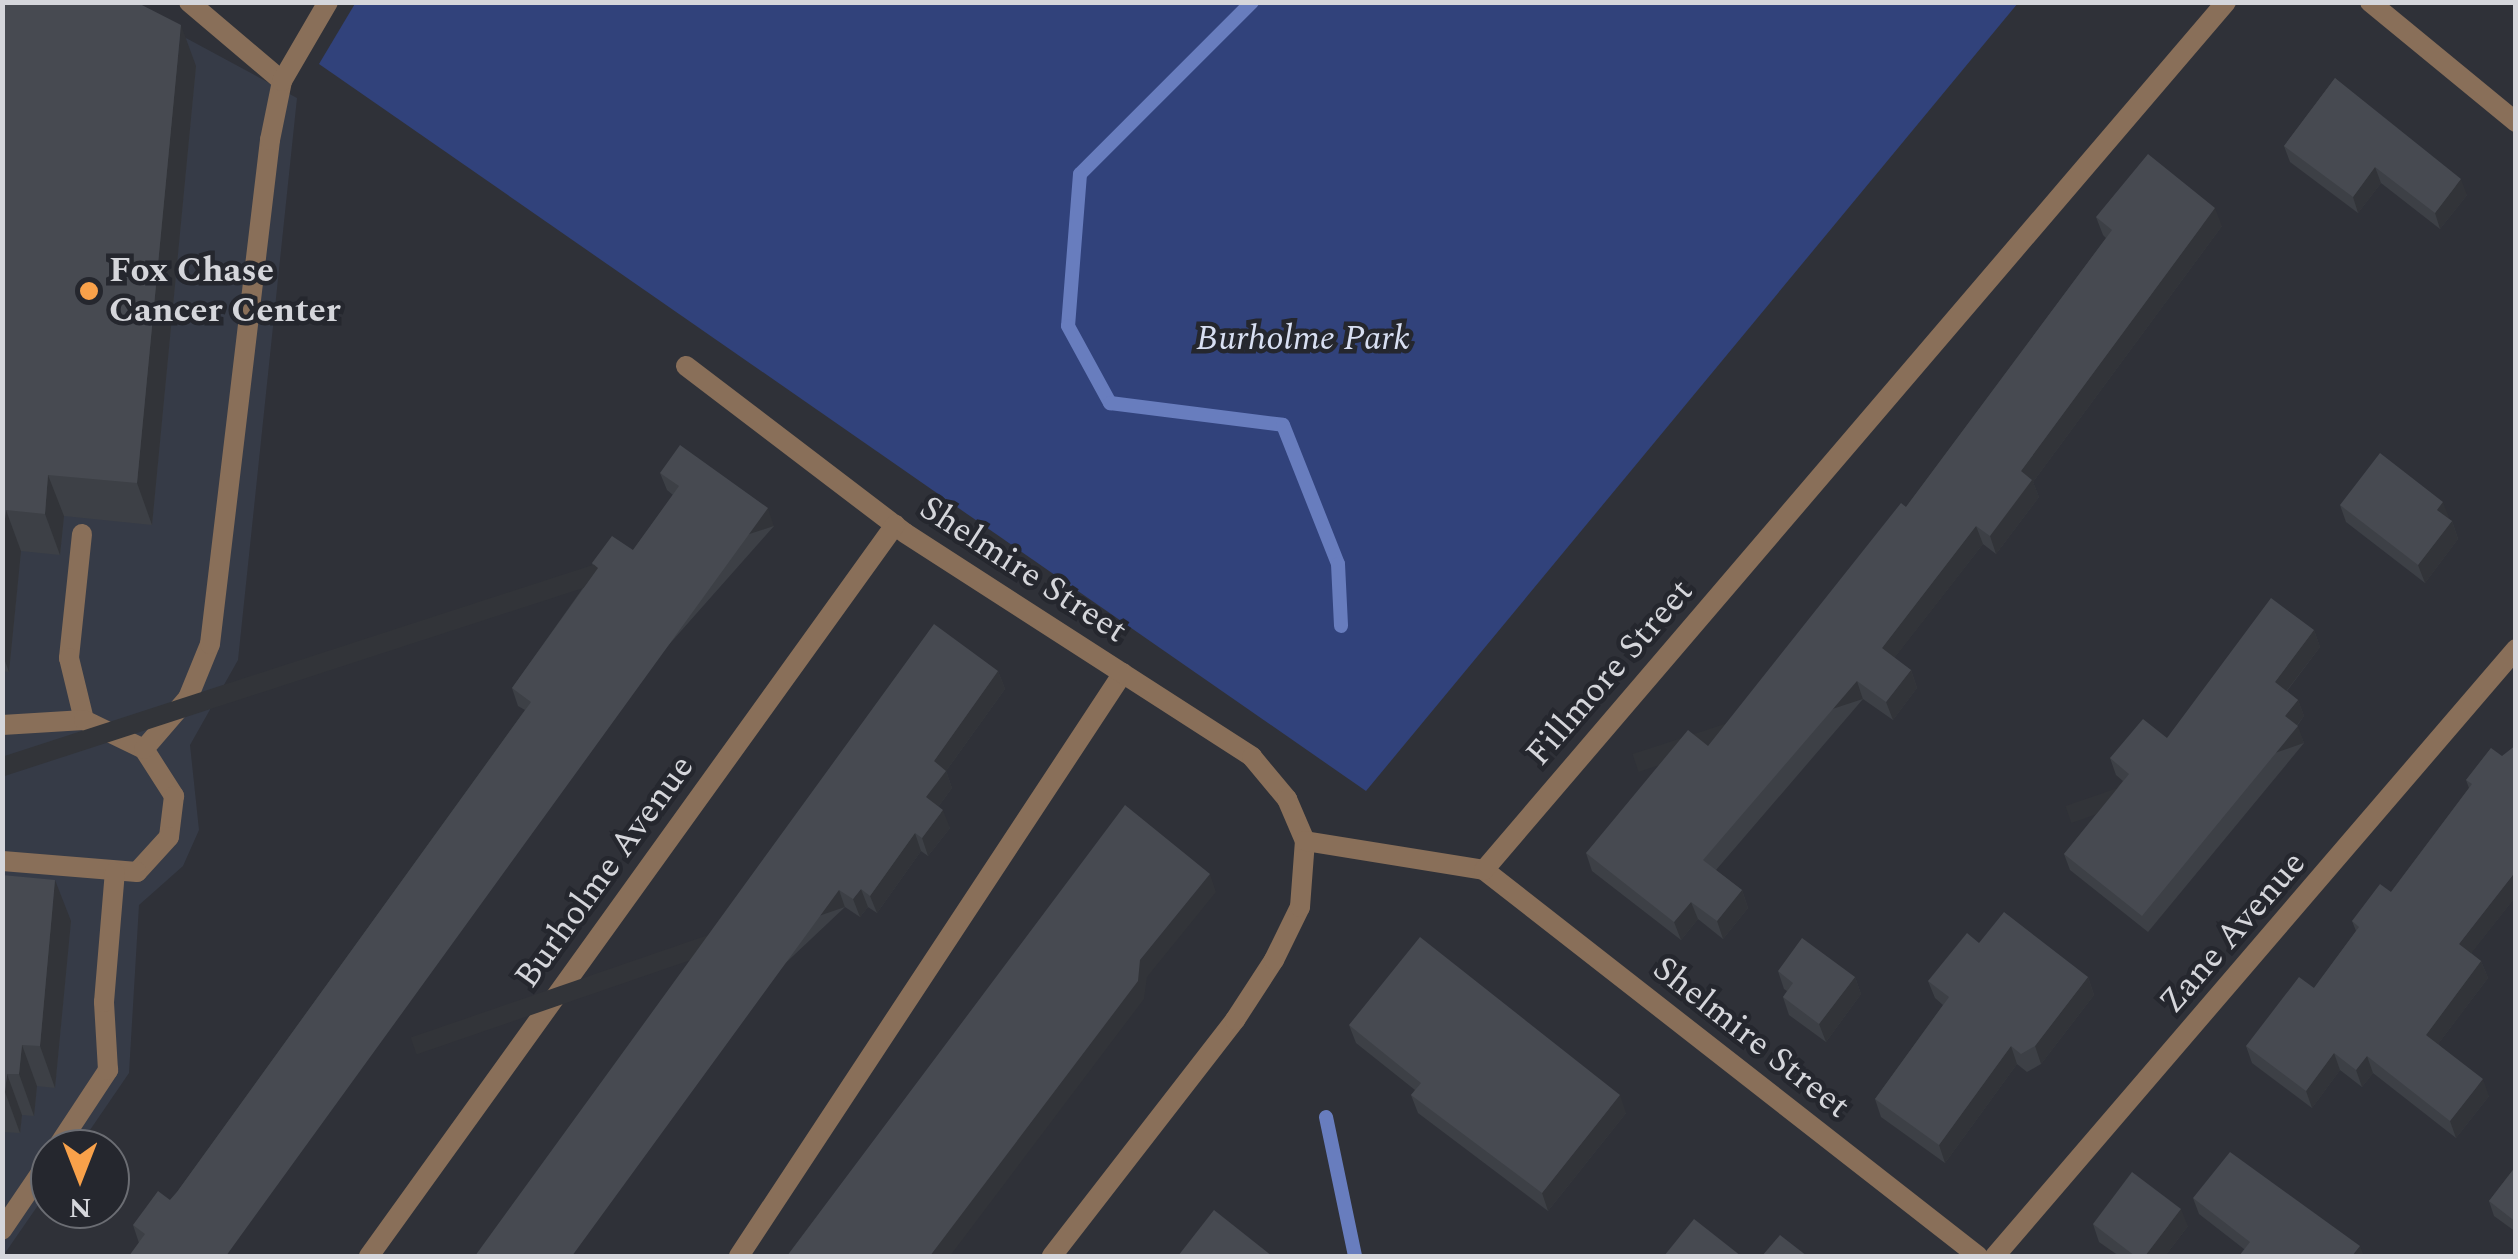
<!DOCTYPE html>
<html>
<head>
<meta charset="utf-8">
<style>
  body { margin:0 }
  #map { position:relative; width:2518px; height:1259px; overflow:hidden; background:#2f3138; font-family:Spectral,serif }
  div>[style] { position:absolute }
  [style*='--x'] { left:calc(var(--x)*1px); top:calc(var(--y)*1px); width:calc(var(--w)*1px); rotate:calc(var(--a)*1deg) }
  .built>* { inset:0; background:#363b47 }
  .green>* { inset:0; background:#31427b }
  .stream>* { height:14px; margin:-7px; padding:0 7px; transform-origin:7px; border-radius:7px; background:#687dbe }
  .lane>* { height:20px; margin:-10px; padding:0 10px; transform-origin:10px; border-radius:10px; background:#896f59 }
  .street>* { height:20px; margin:-10px; padding:0 10px; transform-origin:10px; border-radius:10px; background:#896f59 }
  .wall>* { inset:0; background:#3d4046 }
  .shaded-wall>* { inset:0; background:#323439; transform-origin:0 0 }
  .building>* { inset:0; background:#474a51 }
  .dots>* { width:28px; height:28px; translate:-50% -50%; box-sizing:border-box; border:5px solid #25272e; border-radius:50% }
  span { translate:-50% -50%; white-space:nowrap; text-align:center; line-height:1.15; -webkit-text-stroke:9px #25272e; paint-order:stroke }
  .poi-label { font-size:35px; color:#d5d6db; font-weight:700 }
  .left { translate:0 -50%; text-align:left }
  .park-label { font-size:35px; color:#d8dff2; font-style:italic }
  .street-label { font-size:35px; color:#d5d6db }
  .frame { position:absolute; inset:0; border:5px solid #d5d6db; pointer-events:none }
  .north { position:absolute; left:30px; top:1129px; width:100px; height:100px; box-sizing:border-box; background:#25272e; border:2px solid #6b6d73; border-radius:50%; rotate:180deg; font-size:28px; font-weight:700; line-height:40px; text-align:center; color:#d5d6db }
  .north::after { content:''; display:block; margin:auto; width:35px; height:45px; background:#f8a14a; clip-path:polygon(50% 0,100% 100%,50% 72%,0 100%) }
</style>
</head>
<body>
<div id="map">
  <div class="built">
    <div style="clip-path:polygon(2px 3px,121px 3px,297px 98px,238px 660px,190px 745px,199px 830px,183px 866px,139px 905px,129px 1073px,77px 1149px,50px 1149px,50px 1188px,3px 1256px)"></div>
  </div>
  <div class="green">
    <div style="clip-path:polygon(356px 2px,2018px 2px,2018px 3px,1366px 791px,319px 64px)"></div>
  </div>
  <div class="stream">
    <div style="--x:1252;--y:2;--w:243;--a:135"></div>
    <div style="--x:1080;--y:174;--w:152;--a:94.5"></div>
    <div style="--x:1068;--y:326;--w:88;--a:61.4"></div>
    <div style="--x:1110;--y:403;--w:174;--a:7.2"></div>
    <div style="--x:1283;--y:425;--w:149;--a:68.4"></div>
    <div style="--x:1338;--y:564;--w:62;--a:87.2"></div>
    <div style="--x:1326;--y:1117;--w:142;--a:78.2"></div>
  </div>
  <div class="lane">
    <div style="--x:189;--y:2;--w:122;--a:40.3"></div>
    <div style="--x:82;--y:534;--w:125;--a:96"></div>
    <div style="--x:69;--y:658;--w:64;--a:76.4"></div>
    <div style="--x:2;--y:725;--w:82;--a:-3.5"></div>
    <div style="--x:84;--y:720;--w:67;--a:25.8"></div>
    <div style="--x:144;--y:749;--w:56;--a:57.4"></div>
    <div style="--x:174;--y:796;--w:41;--a:97"></div>
    <div style="--x:169;--y:837;--w:47;--a:132.4"></div>
    <div style="--x:137;--y:872;--w:135;--a:-175.3"></div>
    <div style="--x:144;--y:749;--w:67;--a:-49.2"></div>
    <div style="--x:188;--y:698;--w:58;--a:-67.8"></div>
    <div style="--x:210;--y:644;--w:508;--a:-83.21"></div>
    <div style="--x:270;--y:140;--w:60;--a:-78.5"></div>
    <div style="--x:282;--y:81;--w:91;--a:-59.8"></div>
    <div style="--x:56;--y:1149;--w:95;--a:-56.6"></div>
    <div style="--x:108;--y:1070;--w:68;--a:-93.4"></div>
    <div style="--x:104;--y:1002;--w:130;--a:-85.2"></div>
    <div style="--x:2;--y:1230;--w:86;--a:-55.9"></div>
    <div style="--x:739;--y:1256;--w:698;--a:-56.63"></div>
  </div>
  <div class="street">
    <div style="--x:2370;--y:2;--w:189;--a:39.4"></div>
    <div style="--x:686;--y:366;--w:275;--a:37.3"></div>
    <div style="--x:905;--y:533;--w:413;--a:32.8"></div>
    <div style="--x:1252;--y:757;--w:55;--a:50.2"></div>
    <div style="--x:1287;--y:799;--w:46;--a:66.8"></div>
    <div style="--x:1484;--y:870;--w:627;--a:38"></div>
    <div style="--x:369;--y:1256;--w:901;--a:-54.26"></div>
    <div style="--x:1052;--y:1256;--w:299;--a:-52.2"></div>
    <div style="--x:1235;--y:1020;--w:72;--a:-57"></div>
    <div style="--x:1274;--y:960;--w:59;--a:-63.9"></div>
    <div style="--x:1300;--y:907;--w:66;--a:-85.7"></div>
    <div style="--x:1305;--y:841;--w:181;--a:9.2"></div>
    <div style="--x:1484;--y:870;--w:1142;--a:-49.47"></div>
    <div style="--x:1995;--y:1256;--w:800;--a:-49.36"></div>
  </div>
  <div class="wall">
    <div style="clip-path:polygon(2px 2px,196px 66px,152px 525px,64px 516px,60px 555px,21px 551px,9px 672px,2px 671px)"></div>
    <div style="clip-path:polygon(2335px 78px,2467px 195px,2440px 229px,2381px 183px,2358px 213px,2290px 162px,2284px 146px)"></div>
    <div style="clip-path:polygon(2096px 217px,2222px 226px,2033px 482px,2039px 497px,1996px 554px,1983px 544px,1894px 658px,1911px 670px,1917px 688px,1893px 720px,1863px 699px,1716px 870px,1742px 890px,1748px 908px,1723px 939px,1698px 919px,1681px 940px,1592px 871px,1586px 853px,1708px 746px,1906px 507px,2106px 238px,2103px 235px)"></div>
    <div style="clip-path:polygon(660px 473px,774px 526px,139px 1243px,133px 1225px,170px 1200px,177px 1192px,525px 710px,518px 706px,512px 688px,595px 571px,592px 563px,633px 550px,673px 495px,667px 490px)"></div>
    <div style="clip-path:polygon(2340px 505px,2449px 519px,2452px 521px,2458px 539px,2425px 583px,2346px 522px)"></div>
    <div style="clip-path:polygon(2314px 630px,2320px 647px,2287px 691px,2298px 700px,2304px 716px,2297px 726px,2304px 743px,2148px 932px,2070px 870px,2064px 854px,2123px 781px,2116px 775px,2110px 758px,2167px 738px)"></div>
    <div style="clip-path:polygon(998px 671px,1005px 689px,946px 771px,952px 788px,938px 807px,950px 828px,928px 856px,921px 851px,877px 913px,868px 907px,860px 917px,845px 907px,475px 1256px)"></div>
    <div style="clip-path:polygon(2491px 748px,2516px 896px,2471px 953px,2481px 961px,2488px 978px,2438px 1044px,2489px 1096px,2456px 1138px,2373px 1073px,2362px 1087px,2340px 1070px,2312px 1108px,2252px 1063px,2246px 1046px,2314px 988px,2356px 931px,2352px 921px,2391px 892px,2469px 788px,2466px 780px)"></div>
    <div style="clip-path:polygon(2px 875px,71px 921px,55px 1088px,37px 1086px,34px 1116px,22px 1115px,20px 1133px,3px 1132px,2px 1137px)"></div>
    <div style="clip-path:polygon(1979px 943px,2088px 977px,2094px 995px,2041px 1064px,2027px 1072px,2017px 1064px,1945px 1163px,1881px 1117px,1875px 1099px,1943px 1005px,1935px 998px,1928px 981px)"></div>
    <div style="clip-path:polygon(1778px 971px,1855px 977px,1861px 994px,1826px 1042px,1789px 1015px,1783px 997px,1787px 991px,1784px 989px)"></div>
    <div style="clip-path:polygon(1349px 1025px,1626px 1113px,1548px 1211px,1418px 1113px,1411px 1095px,1415px 1090px,1356px 1043px)"></div>
    <div style="clip-path:polygon(2516px 1166px,2516px 1232px,2494px 1216px,2489px 1201px)"></div>
    <div style="clip-path:polygon(2193px 1198px,2364px 1256px,2244px 1249px,2199px 1214px)"></div>
    <div style="clip-path:polygon(2093px 1224px,2188px 1226px,2165px 1256px,2119px 1256px,2099px 1242px)"></div>
  </div>
  <div class="shaded-wall">
    <div style="clip-path:polygon(181px 25px,196px 66px,152px 525px,137px 483px)"></div>
    <div style="clip-path:polygon(2375px 167px,2381px 183px,2358px 213px,2353px 197px)"></div>
    <div style="clip-path:polygon(2461px 179px,2467px 195px,2440px 229px,2435px 213px)"></div>
    <div style="clip-path:polygon(2215px 208px,2222px 226px,2033px 482px,2039px 497px,1996px 554px,1990px 536px,2021px 471px)"></div>
    <div style="clip-path:polygon(48px 475px,64px 516px,60px 555px,45px 514px)"></div>
    <div style="clip-path:polygon(2443px 502px,2450px 520px,2437px 510px)"></div>
    <div style="left:768px;top:508px;width:19px;height:924px;rotate:72deg"></div>
    <div style="clip-path:polygon(6px 510px,21px 551px,9px 672px,2px 653px,2px 546px)"></div>
    <div style="clip-path:polygon(2452px 521px,2458px 539px,2425px 583px,2418px 565px)"></div>
    <div style="clip-path:polygon(1976px 526px,1983px 544px,1888px 666px,1882px 648px)"></div>
    <div style="clip-path:polygon(2314px 630px,2320px 647px,2281px 698px,2275px 682px)"></div>
    <div style="clip-path:polygon(1911px 670px,1917px 688px,1893px 720px,1886px 702px)"></div>
    <div style="clip-path:polygon(998px 671px,1005px 689px,946px 771px,952px 788px,932px 815px,926px 797px,934px 761px)"></div>
    <div style="left:1857px;top:681px;width:19px;height:236px;rotate:72deg"></div>
    <div style="clip-path:polygon(2298px 700px,2304px 716px,2291px 733px,2285px 716px)"></div>
    <div style="left:2298px;top:726px;width:18px;height:246px;rotate:71deg"></div>
    <div style="clip-path:polygon(943px 810px,950px 828px,928px 856px,922px 838px)"></div>
    <div style="clip-path:polygon(915px 833px,921px 851px,877px 913px,870px 896px)"></div>
    <div style="clip-path:polygon(2516px 871px,2516px 896px,2465px 961px,2459px 944px)"></div>
    <div style="clip-path:polygon(1210px 874px,1216px 892px,1147px 977px,1144px 999px,950px 1256px,930px 1256px,1140px 960px)"></div>
    <div style="clip-path:polygon(55px 880px,71px 921px,55px 1088px,40px 1046px)"></div>
    <div style="clip-path:polygon(861px 889px,868px 907px,860px 917px,853px 899px)"></div>
    <div style="left:839px;top:890px;width:18px;height:453px;rotate:71deg"></div>
    <div style="clip-path:polygon(1742px 890px,1748px 908px,1723px 939px,1717px 921px)"></div>
    <div style="clip-path:polygon(1691px 902px,1698px 919px,1681px 940px,1674px 922px)"></div>
    <div style="clip-path:polygon(2481px 961px,2488px 978px,2432px 1052px,2426px 1035px)"></div>
    <div style="clip-path:polygon(1855px 977px,1861px 994px,1826px 1042px,1819px 1024px)"></div>
    <div style="clip-path:polygon(2088px 977px,2094px 995px,2041px 1064px,2035px 1046px)"></div>
    <div style="clip-path:polygon(22px 1045px,37px 1086px,34px 1116px,19px 1074px)"></div>
    <div style="clip-path:polygon(2011px 1046px,2017px 1064px,1945px 1163px,1939px 1145px)"></div>
    <div style="clip-path:polygon(2334px 1053px,2340px 1070px,2312px 1108px,2306px 1091px)"></div>
    <div style="clip-path:polygon(2367px 1056px,2373px 1073px,2362px 1087px,2356px 1070px)"></div>
    <div style="clip-path:polygon(7px 1074px,22px 1115px,20px 1133px,5px 1092px)"></div>
    <div style="clip-path:polygon(2483px 1079px,2489px 1096px,2456px 1138px,2450px 1121px)"></div>
    <div style="clip-path:polygon(1620px 1095px,1626px 1113px,1548px 1211px,1542px 1193px)"></div>
    <div style="clip-path:polygon(2181px 1209px,2188px 1226px,2165px 1256px,2145px 1256px)"></div>
    <div style="clip-path:polygon(2360px 1246px,2364px 1256px,2352px 1256px)"></div>
  </div>
  <div class="building">
    <div style="clip-path:polygon(2px 2px,136px 2px,181px 25px,137px 483px,48px 475px,45px 514px,6px 510px,2px 546px)"></div>
    <div style="clip-path:polygon(2335px 78px,2461px 179px,2435px 213px,2375px 167px,2353px 197px,2284px 146px)"></div>
    <div style="clip-path:polygon(2148px 154px,2215px 208px,2021px 471px,2032px 480px,1990px 536px,1976px 526px,1882px 648px,1911px 670px,1886px 702px,1857px 681px,1703px 860px,1742px 890px,1717px 921px,1691px 902px,1674px 922px,1586px 853px,1688px 730px,1708px 746px,1901px 503px,1906px 507px,2112px 230px,2096px 217px)"></div>
    <div style="clip-path:polygon(680px 445px,768px 508px,226px 1256px,129px 1256px,145px 1234px,133px 1225px,158px 1191px,170px 1200px,177px 1192px,531px 702px,512px 688px,598px 568px,592px 563px,612px 536px,633px 550px,679px 486px,660px 473px)"></div>
    <div style="clip-path:polygon(2380px 453px,2443px 502px,2437px 510px,2452px 521px,2418px 565px,2340px 505px)"></div>
    <div style="clip-path:polygon(2271px 598px,2314px 630px,2275px 682px,2298px 700px,2285px 716px,2298px 726px,2142px 916px,2064px 854px,2129px 774px,2110px 758px,2143px 719px,2167px 738px)"></div>
    <div style="clip-path:polygon(934px 624px,998px 671px,934px 761px,946px 771px,926px 797px,943px 810px,922px 838px,915px 833px,870px 896px,861px 889px,853px 899px,839px 890px,572px 1256px,475px 1256px)"></div>
    <div style="clip-path:polygon(2516px 745px,2516px 871px,2459px 944px,2481px 961px,2426px 1035px,2483px 1079px,2450px 1121px,2367px 1056px,2356px 1070px,2334px 1053px,2306px 1091px,2246px 1046px,2299px 977px,2314px 988px,2359px 927px,2352px 921px,2380px 884px,2391px 892px,2472px 784px,2466px 780px,2491px 748px,2502px 756px)"></div>
    <div style="clip-path:polygon(1125px 805px,1210px 874px,1140px 960px,1138px 981px,930px 1256px,787px 1256px)"></div>
    <div style="clip-path:polygon(2px 875px,55px 880px,40px 1046px,22px 1045px,19px 1074px,7px 1074px,5px 1092px,2px 1091px)"></div>
    <div style="clip-path:polygon(2004px 912px,2088px 977px,2035px 1046px,2021px 1054px,2011px 1046px,1939px 1145px,1875px 1099px,1949px 997px,1928px 981px,1967px 933px,1979px 943px)"></div>
    <div style="clip-path:polygon(1420px 937px,1620px 1095px,1542px 1193px,1411px 1095px,1421px 1083px,1349px 1025px)"></div>
    <div style="clip-path:polygon(1802px 938px,1855px 977px,1819px 1024px,1783px 997px,1793px 983px,1778px 971px)"></div>
    <div style="clip-path:polygon(2230px 1152px,2360px 1246px,2352px 1256px,2239px 1256px,2250px 1242px,2193px 1198px)"></div>
    <div style="clip-path:polygon(2516px 1166px,2516px 1222px,2489px 1201px)"></div>
    <div style="clip-path:polygon(2132px 1172px,2181px 1209px,2145px 1256px,2135px 1256px,2093px 1224px)"></div>
    <div style="clip-path:polygon(1214px 1210px,1272px 1256px,1178px 1256px)"></div>
    <div style="clip-path:polygon(1694px 1219px,1741px 1256px,1664px 1256px)"></div>
    <div style="clip-path:polygon(1780px 1235px,1807px 1256px,1762px 1256px)"></div>
  </div>
  <div class="dots">
    <div style="left:89px;top:291px;background:#f8a14a"></div>
  </div>
  <div class="poi-label">
    <span class="left" style="left:109px;top:291px">Fox Chase<br>Cancer Center</span>
  </div>
  <div class="park-label">
    <span style="left:1303px;top:339px">Burholme Park</span>
  </div>
  <div class="street-label">
    <span style="left:1023px;top:570px;rotate:33deg">Shelmire Street</span>
    <span style="left:1610px;top:673px;rotate:-49deg">Fillmore Street</span>
    <span style="left:605px;top:872px;rotate:-54deg">Burholme Avenue</span>
    <span style="left:2233px;top:933px;rotate:-49deg">Zane Avenue</span>
    <span style="left:1751px;top:1038px;rotate:38deg">Shelmire Street</span>
  </div>
  <div class="frame"></div>
  <div class="north">N</div>
</div>
</body>
</html>
